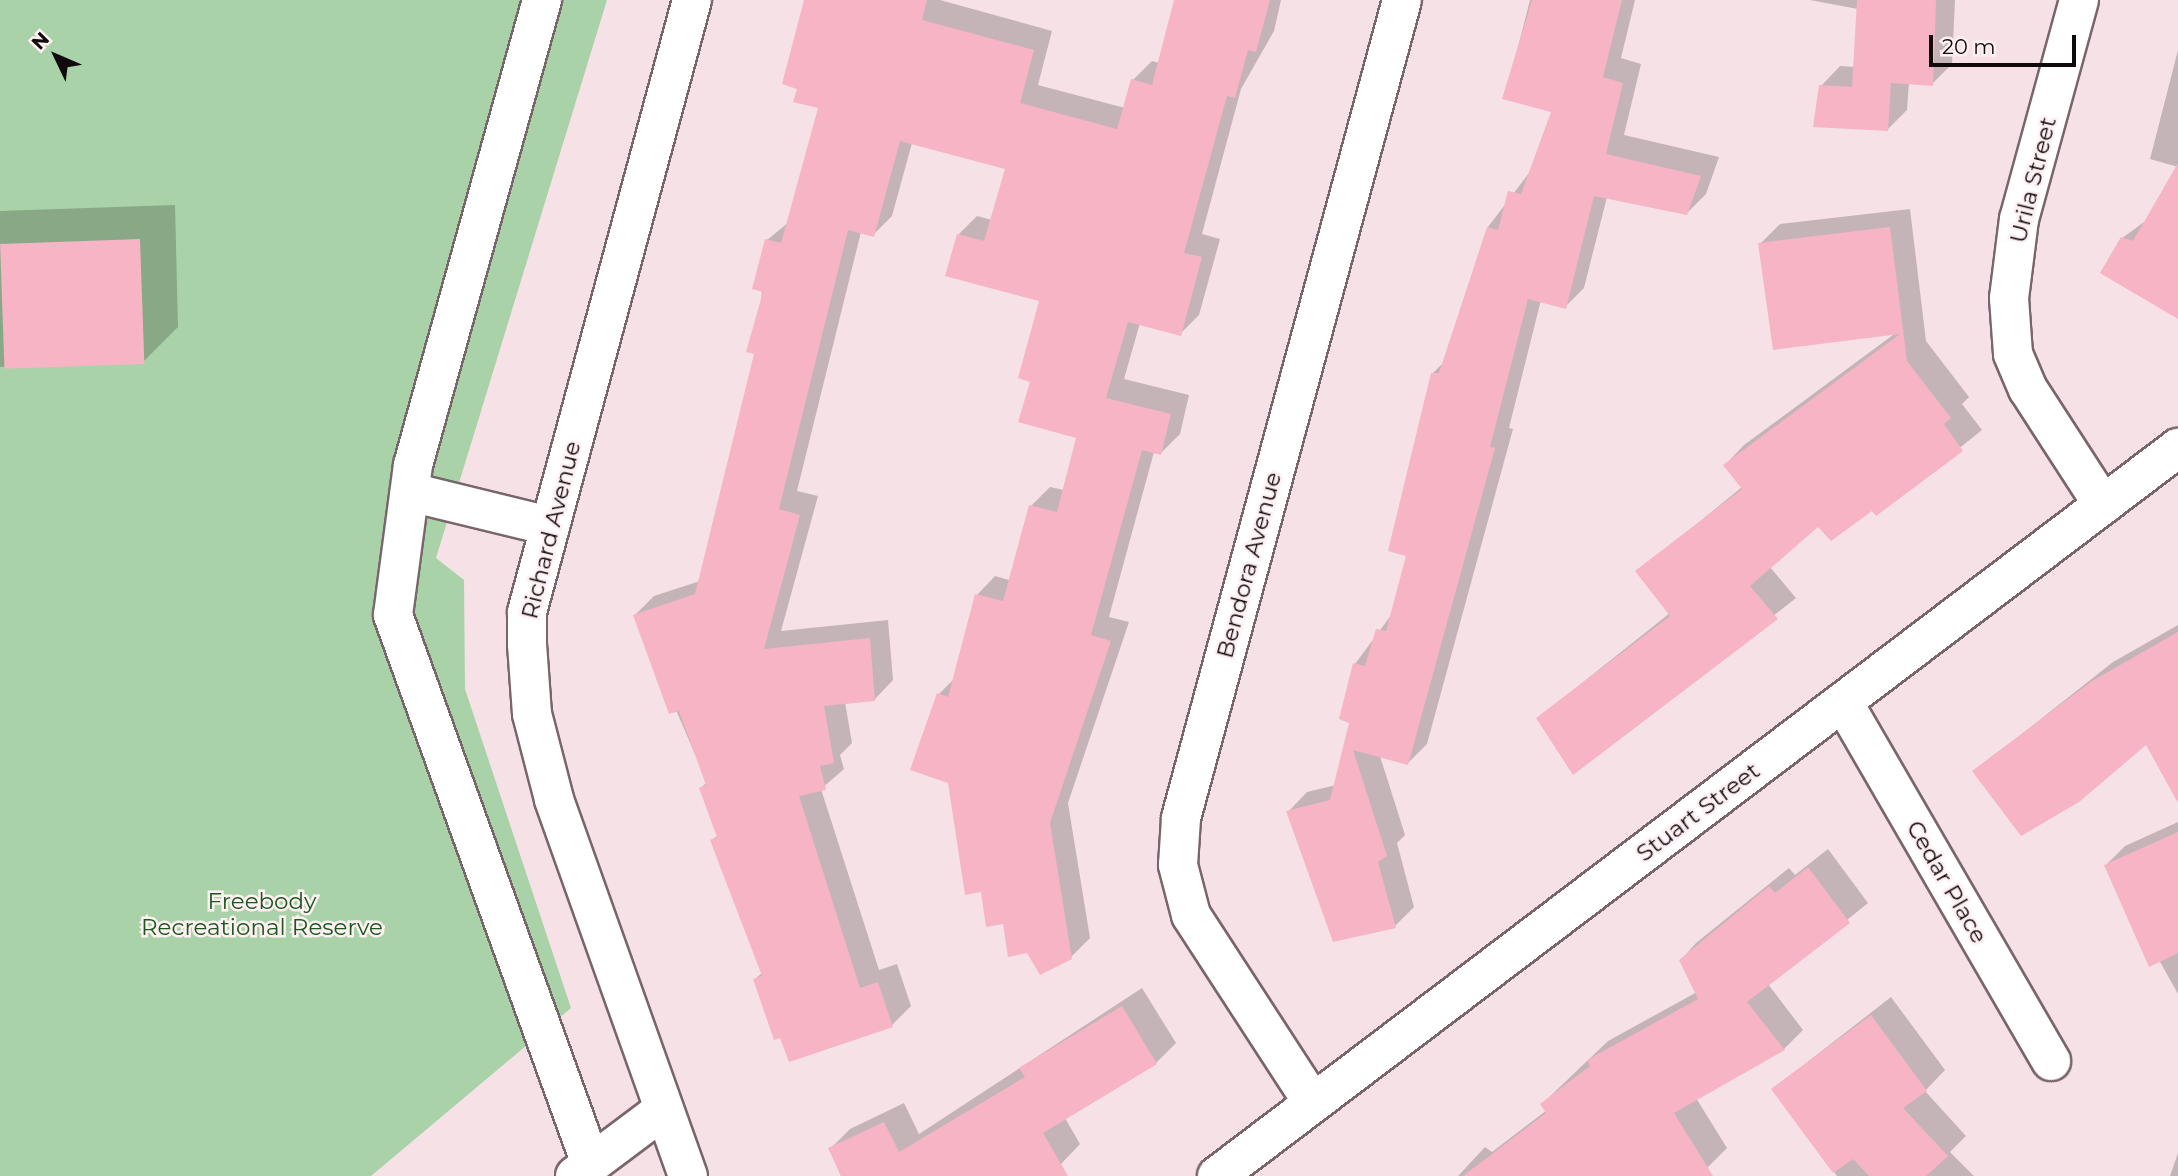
<!DOCTYPE html>
<html>
<head>
<meta charset="utf-8">
<style>
  body { margin:0 }
  #map { position:relative; width:2178px; height:1176px; overflow:hidden; background:#f6e1e6; font-family:Montserrat,sans-serif }
  div>[style] { position:absolute }
  [style*='--x'] { left:calc(var(--x)*1px); top:calc(var(--y)*1px); width:calc(var(--w)*1px); rotate:calc(var(--a)*1deg) }
  .green>* { inset:0; background:#aad2a8 }
  .shadow>* { inset:0; background:#0003 }
  .building>* { inset:0; background:#f6b4c5; transform-origin:0 0 }
  .roads { filter:drop-shadow(2px 0 #79666b) drop-shadow(-2px 0 #79666b) drop-shadow(0 2px #79666b) drop-shadow(0 -2px #79666b) }
  .minor>* { height:38px; margin:-19px; padding:0 19px; transform-origin:19px; border-radius:19px; background:#fff }
  span { translate:-50% -50%; white-space:nowrap; text-align:center; line-height:1.15; -webkit-text-stroke:5px #fef0f3; paint-order:stroke }
  .street-label { font-size:23px; color:#110a0c }
  .park-label { font-size:23px; color:#1c581d }
  .north { position:absolute; left:21px; top:21px; width:70px; height:70px; -webkit-text-stroke:5px #fef0f3; paint-order:stroke; rotate:314deg; font-size:19px; font-weight:700; line-height:28px; text-align:center; color:#110a0c }
  .north::after { content:''; display:block; margin:auto; width:24px; height:32px; background:#110a0c; clip-path:polygon(50% 0,100% 100%,50% 72%,0 100%) }
  .scale { position:absolute; left:1929px; top:35px; width:147px; height:32px; box-sizing:border-box; border:4px solid #110a0c; border-top:0; padding-left:9px; font-size:21px; line-height:24px; white-space:nowrap; color:#110a0c; -webkit-text-stroke:5px #fef0f3; paint-order:stroke }
</style>
</head>
<body>
<div id="map">
  <div class="green">
    <div style="clip-path:polygon(0 0,607px 0,436px 558px,464px 580px,465px 689px,571px 1008px,371px 1176px,0 1176px)"></div>
  </div>
  <div class="shadow">
    <div style="clip-path:polygon(813px 0,940px 0,1052px 31px,1038px 85px,1125px 108px,1133px 80px,1152px 61px,1159px 63px,1176px 0,1281px 0,1274px 31px,1241px 89px,1202px 234px,1220px 239px,1199px 315px,1180px 334px,1140px 323px,1124px 379px,1189px 395px,1180px 434px,1161px 453px,1154px 452px,1109px 617px,1129px 622px,1068px 803px,1090px 938px,1071px 957px,1028px 952px,983px 890px,939px 694px,955px 678px,977px 595px,995px 576px,1009px 580px,1031px 506px,1050px 487px,1064px 490px,1078px 437px,1032px 380px,1041px 300px,958px 235px,977px 216px,992px 220px,1007px 168px,912px 143px,892px 216px,873px 235px,861px 232px,797px 491px,818px 496px,781px 631px,888px 620px,893px 680px,875px 699px,845px 702px,852px 743px,840px 755px,844px 769px,821px 789px,879px 970px,897px 964px,911px 1006px,892px 1025px,755px 979px,762px 973px,712px 840px,718px 835px,701px 788px,707px 782px,635px 615px,654px 596px,700px 581px,756px 352px,767px 240px,789px 222px,820px 107px)"></div>
    <div style="clip-path:polygon(1530px 0,1635px 0,1621px 58px,1641px 64px,1624px 135px,1719px 157px,1706px 194px,1687px 213px,1607px 197px,1584px 288px,1565px 307px,1541px 300px,1509px 428px,1513px 429px,1427px 744px,1408px 763px,1380px 756px,1405px 835px,1397px 843px,1414px 907px,1395px 926px,1288px 812px,1307px 792px,1336px 785px,1352px 722px,1355px 664px,1392px 614px,1408px 555px,1432px 374px,1445px 361px,1488px 227px,1529px 173px,1554px 111px,1505px 98px)"></div>
    <div style="clip-path:polygon(1810px 0,1955px 0,1952px 64px,1932px 84px,1909px 82px,1907px 110px,1887px 130px,1821px 86px,1840px 66px,1855px 67px,1858px 9px)"></div>
    <div style="clip-path:polygon(2178px 50px,2178px 317px,2122px 238px,2147px 220px,2178px 167px,2150px 159px)"></div>
    <div style="clip-path:polygon(175px 205px,178px 327px,143px 362px,0 367px,0 211px)"></div>
    <div style="clip-path:polygon(1910px 209px,1926px 341px,1969px 397px,1962px 404px,1982px 430px,1877px 514px,1872px 508px,1818px 525px,1770px 567px,1796px 598px,1573px 773px,1538px 718px,1670px 613px,1638px 572px,1742px 487px,1725px 465px,1744px 445px,1897px 332px,1760px 244px,1780px 224px)"></div>
    <div style="clip-path:polygon(2178px 625px,2178px 723px,1975px 771px,2113px 662px)"></div>
    <div style="clip-path:polygon(2178px 822px,2178px 994px,2106px 865px,2125px 846px)"></div>
    <div style="clip-path:polygon(1828px 849px,1868px 903px,1768px 984px,1803px 1030px,1784px 1049px,1696px 1098px,1727px 1148px,1707px 1168px,1693px 1176px,1458px 1176px,1485px 1147px,1492px 1152px,1547px 1110px,1542px 1104px,1608px 1041px,1697px 992px,1681px 960px,1696px 943px,1789px 868px,1795px 875px)"></div>
    <div style="clip-path:polygon(1142px 988px,1176px 1043px,1156px 1063px,1065px 1118px,1080px 1144px,1061px 1164px,1039px 1176px,841px 1176px,830px 1149px,850px 1129px,904px 1103px,919px 1134px)"></div>
    <div style="clip-path:polygon(1891px 997px,1945px 1070px,1925px 1091px,1966px 1136px,1950px 1152px,1974px 1176px,1837px 1176px,1773px 1089px)"></div>
    <div style="clip-path:polygon(2178px 1153px,2178px 1176px,2170px 1176px)"></div>
  </div>
  <div class="building">
    <div style="clip-path:polygon(804px 0,927px 0,922px 20px,1034px 50px,1020px 103px,1117px 129px,1131px 79px,1152px 85px,1174px 0,1270px 0,1256px 52px,1248px 50px,1235px 98px,1227px 96px,1184px 253px,1202px 257px,1181px 336px,1128px 322px,1106px 398px,1171px 414px,1161px 455px,1142px 450px,1091px 635px,1111px 641px,1050px 823px,1072px 959px,1040px 975px,1027px 953px,1008px 957px,1003px 924px,986px 927px,981px 892px,965px 895px,948px 783px,910px 770px,937px 693px,948px 697px,975px 594px,1003px 601px,1029px 505px,1057px 512px,1076px 438px,1018px 422px,1030px 382px,1018px 378px,1039px 301px,945px 276px,957px 234px,984px 241px,1005px 169px,900px 141px,874px 237px,848px 230px,779px 509px,800px 515px,764px 649px,870px 638px,875px 701px,824px 706px,834px 763px,820px 766px,826px 790px,799px 796px,860px 988px,878px 982px,893px 1027px,789px 1062px,780px 1038px,774px 1040px,753px 979px,762px 976px,710px 840px,717px 837px,699px 788px,706px 785px,679px 711px,669px 714px,633px 615px,695px 594px,754px 354px,746px 352px,763px 292px,752px 289px,765px 239px,781px 243px,818px 108px,793px 102px,797px 89px,782px 84px)"></div>
    <div style="clip-path:polygon(1532px 0,1622px 0,1603px 77px,1623px 83px,1606px 154px,1701px 176px,1687px 215px,1594px 196px,1566px 309px,1528px 299px,1490px 447px,1495px 448px,1408px 765px,1353px 750px,1387px 856px,1378px 862px,1396px 928px,1333px 942px,1286px 811px,1330px 800px,1349px 723px,1339px 719px,1353px 663px,1365px 666px,1376px 629px,1386px 631px,1406px 556px,1388px 551px,1431px 373px,1439px 373px,1487px 227px,1498px 230px,1508px 191px,1521px 194px,1551px 112px,1502px 99px)"></div>
    <div style="clip-path:polygon(1857px 0,1936px 0,1933px 86px,1891px 83px,1888px 131px,1813px 127px,1819px 85px,1852px 87px)"></div>
    <div style="clip-path:polygon(2178px 163px,2178px 319px,2100px 273px,2121px 237px,2133px 241px)"></div>
    <div style="clip-path:polygon(1890px 227px,1907px 361px,1951px 418px,1944px 424px,1963px 451px,1876px 516px,1872px 511px,1831px 541px,1818px 527px,1750px 586px,1778px 619px,1573px 775px,1536px 718px,1670px 616px,1635px 571px,1742px 489px,1723px 465px,1900px 334px,1773px 350px,1758px 243px)"></div>
    <div style="left:140px;top:239px;width:125px;height:140px;rotate:88deg"></div>
    <div style="clip-path:polygon(2178px 632px,2178px 803px,2146px 745px,2079px 802px,2021px 836px,1972px 771px,2092px 681px)"></div>
    <div style="clip-path:polygon(2178px 832px,2178px 953px,2149px 967px,2104px 865px)"></div>
    <div style="clip-path:polygon(1808px 867px,1850px 923px,1747px 1002px,1785px 1050px,1674px 1113px,1713px 1176px,1463px 1176px,1546px 1113px,1540px 1104px,1590px 1066px,1587px 1060px,1698px 999px,1679px 960px,1769px 886px,1775px 893px)"></div>
    <div style="clip-path:polygon(1122px 1006px,1157px 1064px,1043px 1133px,1068px 1176px,841px 1176px,828px 1148px,884px 1122px,899px 1152px,1025px 1077px,1019px 1068px)"></div>
    <div style="clip-path:polygon(1871px 1015px,1927px 1091px,1903px 1108px,1948px 1156px,1926px 1176px,1869px 1176px,1853px 1159px,1833px 1173px,1771px 1089px)"></div>
  </div>
  <div class="roads">
    <div class="minor">
      <div style="--x:542;--y:0;--w:483;--a:105.5"></div>
      <div style="--x:413;--y:465;--w:151;--a:97.6"></div>
      <div style="--x:393;--y:615;--w:584;--a:70.17"></div>
      <div style="--x:2079;--y:0;--w:227;--a:105.3"></div>
      <div style="--x:2019;--y:219;--w:80;--a:97.2"></div>
      <div style="--x:2009;--y:298;--w:56;--a:85.9"></div>
      <div style="--x:2013;--y:354;--w:38;--a:67"></div>
      <div style="--x:2028;--y:389;--w:138;--a:57.1"></div>
      <div style="--x:410;--y:492;--w:144;--a:13.7"></div>
      <div style="--x:1843;--y:702;--w:415;--a:59.9"></div>
      <div style="--x:1313;--y:1103;--w:224;--a:-123"></div>
      <div style="--x:1191;--y:915;--w:52;--a:-104.6"></div>
      <div style="--x:1178;--y:865;--w:47;--a:-86.3"></div>
      <div style="--x:1181;--y:818;--w:847;--a:-74.88"></div>
      <div style="--x:575;--y:1176;--w:110;--a:-36.9"></div>
      <div style="--x:688;--y:1176;--w:400;--a:-109.6"></div>
      <div style="--x:554;--y:799;--w:88;--a:-104.5"></div>
      <div style="--x:532;--y:714;--w:70;--a:-94.1"></div>
      <div style="--x:527;--y:644;--w:32;--a:-90"></div>
      <div style="--x:527;--y:612;--w:634;--a:-74.91"></div>
      <div style="--x:1217;--y:1176;--w:1206;--a:-37.15"></div>
    </div>
  </div>
  <div class="street-label">
    <span style="left:2033px;top:180px;rotate:-76deg">Urila Street</span>
    <span style="left:551px;top:530px;rotate:-76deg">Richard Avenue</span>
    <span style="left:1249px;top:565px;rotate:-75deg">Bendora Avenue</span>
    <span style="left:1698px;top:812px;rotate:-37deg">Stuart Street</span>
    <span style="left:1947px;top:882px;rotate:60deg">Cedar Place</span>
  </div>
  <div class="park-label">
    <span style="left:262px;top:914px">Freebody<br>Recreational Reserve</span>
  </div>
  <div class="north">N</div>
  <div class="scale">20 m</div>
</div>
</body>
</html>
